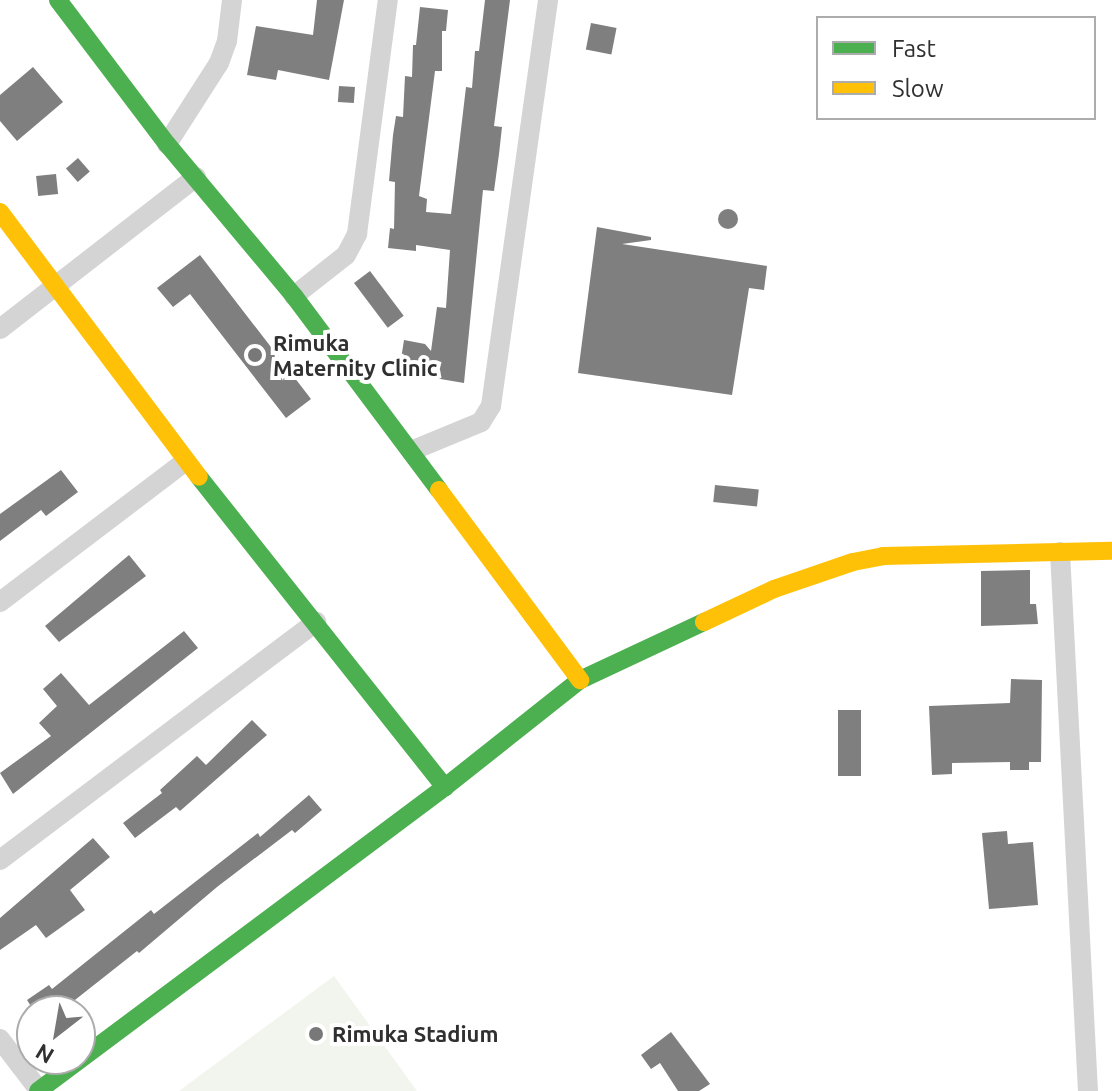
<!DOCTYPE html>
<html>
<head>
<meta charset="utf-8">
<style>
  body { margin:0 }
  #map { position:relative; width:1112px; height:1091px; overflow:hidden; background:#fff; font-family:Ubuntu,sans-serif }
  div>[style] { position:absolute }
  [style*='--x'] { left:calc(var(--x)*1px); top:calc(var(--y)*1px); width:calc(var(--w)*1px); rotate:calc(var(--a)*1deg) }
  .green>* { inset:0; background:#f2f5ed }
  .building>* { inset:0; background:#7f7f7f; transform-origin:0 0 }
  .round { border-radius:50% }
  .street>* { height:20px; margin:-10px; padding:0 10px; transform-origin:10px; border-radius:10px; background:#d4d4d4 }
  .fast>* { height:18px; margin:-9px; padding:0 9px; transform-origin:9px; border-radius:9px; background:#4caf50 }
  .slow>* { height:18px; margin:-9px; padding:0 9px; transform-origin:9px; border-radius:9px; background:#ffc107 }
  .dots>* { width:22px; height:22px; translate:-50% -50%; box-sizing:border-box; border:4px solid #fff; border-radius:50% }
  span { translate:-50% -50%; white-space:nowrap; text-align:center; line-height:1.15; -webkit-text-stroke:8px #fff; paint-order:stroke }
  .poi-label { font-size:22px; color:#303030; font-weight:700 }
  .left { translate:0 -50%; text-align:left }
  .legend { position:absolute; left:816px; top:16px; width:280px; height:104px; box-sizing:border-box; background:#fff; border:2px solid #acacac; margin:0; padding:10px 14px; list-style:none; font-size:24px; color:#303030 }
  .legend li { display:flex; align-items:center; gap:16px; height:40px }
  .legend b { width:40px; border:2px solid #acacac }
  .north { position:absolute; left:16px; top:995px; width:80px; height:80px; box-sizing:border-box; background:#fff; border:2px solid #acacac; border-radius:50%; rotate:211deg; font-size:22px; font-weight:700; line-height:32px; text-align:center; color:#303030 }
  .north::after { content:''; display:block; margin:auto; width:28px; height:36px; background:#787878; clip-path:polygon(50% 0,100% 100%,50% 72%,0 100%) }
</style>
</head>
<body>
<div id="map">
  <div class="green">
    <div style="clip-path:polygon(334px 976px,417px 1091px,179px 1091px)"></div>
  </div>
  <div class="building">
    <div style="clip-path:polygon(317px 0,344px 0,329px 80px,278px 70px,276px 80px,247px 75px,256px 26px,313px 35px)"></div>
    <div style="clip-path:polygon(485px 0,510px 0,494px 126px,502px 127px,499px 154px,494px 191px,483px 190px,464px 383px,399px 372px,404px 340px,425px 344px,431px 351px,437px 307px,446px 308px,450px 250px,416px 245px,416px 251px,388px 248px,390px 228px,394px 229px,395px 182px,389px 181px,393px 135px,396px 116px,403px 117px,405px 76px,412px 77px,413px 45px,416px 45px,420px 7px,448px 10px,446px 31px,442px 31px,442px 71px,435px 71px,419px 196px,427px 199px,426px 212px,451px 214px,466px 87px,472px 88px,475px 51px,479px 51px)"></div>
    <div style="left:591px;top:23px;width:26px;height:27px;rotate:11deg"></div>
    <div style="clip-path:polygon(33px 67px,63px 102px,17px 141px,0 121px,0 95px)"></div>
    <div style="left:339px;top:86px;width:16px;height:16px;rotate:4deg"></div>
    <div style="left:78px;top:158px;width:18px;height:16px;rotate:49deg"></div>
    <div style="left:56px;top:174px;width:20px;height:20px;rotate:84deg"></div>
    <div class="round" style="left:718px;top:209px;width:20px;height:20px"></div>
    <div style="clip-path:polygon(597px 227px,651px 237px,651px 240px,622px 244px,767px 266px,764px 290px,749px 288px,732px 395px,578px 373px)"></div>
    <div style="clip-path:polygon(200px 255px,311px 399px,286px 418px,190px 294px,173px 307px,157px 288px)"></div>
    <div style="left:370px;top:271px;width:56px;height:20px;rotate:53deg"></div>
    <div style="clip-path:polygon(61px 470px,78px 492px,46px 516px,41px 510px,0 541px,0 514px)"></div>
    <div style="left:715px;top:485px;width:44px;height:17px;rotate:6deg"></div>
    <div style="clip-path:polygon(129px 555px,146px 576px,59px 642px,45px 626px)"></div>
    <div style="clip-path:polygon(1030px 570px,1030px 604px,1036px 604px,1038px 624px,981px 626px,981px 571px)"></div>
    <div style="clip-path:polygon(184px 631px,198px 648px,13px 794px,0 773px,51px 736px,39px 723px,57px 706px,43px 689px,61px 673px,89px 705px)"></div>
    <div style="clip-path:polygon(1011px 679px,1042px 680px,1041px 762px,1029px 762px,1029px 770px,1010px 770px,1010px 762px,952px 763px,952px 774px,932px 775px,929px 706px,1010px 703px)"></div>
    <div style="left:838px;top:710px;width:23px;height:66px"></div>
    <div style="clip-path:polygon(252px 720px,267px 735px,180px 811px,176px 807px,135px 838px,123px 823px,162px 793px,160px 790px,197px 756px,206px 765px)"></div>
    <div style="clip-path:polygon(309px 795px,322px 810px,295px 833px,292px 830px,217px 887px,139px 953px,137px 951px,61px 1011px,34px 1011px,27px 1000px,49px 985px,52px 989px,151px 910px,154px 914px,258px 833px,260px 837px)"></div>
    <div style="clip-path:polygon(1007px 831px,1008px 844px,1033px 842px,1038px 905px,989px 909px,982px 833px)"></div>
    <div style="clip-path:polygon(93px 838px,110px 857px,70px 890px,85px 910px,46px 938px,36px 925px,0 950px,0 918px)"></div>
    <div style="clip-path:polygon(671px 1032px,710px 1084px,699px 1091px,678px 1091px,660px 1063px,651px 1069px,641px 1055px)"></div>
  </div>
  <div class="street">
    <div style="--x:167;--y:144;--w:96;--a:-57.3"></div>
    <div style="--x:219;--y:63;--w:23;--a:-70"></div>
    <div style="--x:227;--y:41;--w:41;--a:-83"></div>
    <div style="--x:294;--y:296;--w:66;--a:-38.3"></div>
    <div style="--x:346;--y:255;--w:24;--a:-62"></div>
    <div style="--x:357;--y:234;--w:236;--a:-82.5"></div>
    <div style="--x:0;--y:329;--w:248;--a:-37.8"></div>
    <div style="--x:411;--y:451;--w:76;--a:-22.5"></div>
    <div style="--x:481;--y:422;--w:19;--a:-58"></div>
    <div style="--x:491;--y:406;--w:410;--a:-82"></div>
    <div style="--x:1060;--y:552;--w:540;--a:87.03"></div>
    <div style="--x:0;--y:602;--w:233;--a:-37.2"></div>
    <div style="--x:0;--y:860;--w:396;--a:-37"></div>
    <div style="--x:0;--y:1039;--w:64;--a:52.6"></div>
  </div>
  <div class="fast">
    <div style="--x:58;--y:0;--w:181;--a:52.9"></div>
    <div style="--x:167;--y:144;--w:198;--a:50.1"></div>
    <div style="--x:294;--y:296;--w:242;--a:53.2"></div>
    <div style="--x:199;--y:477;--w:396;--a:51.6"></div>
    <div style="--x:38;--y:1091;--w:508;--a:-36.76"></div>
    <div style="--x:445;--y:787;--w:172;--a:-38.4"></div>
    <div style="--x:580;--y:680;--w:137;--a:-25.1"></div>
  </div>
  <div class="slow">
    <div style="--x:0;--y:212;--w:331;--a:53.1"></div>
    <div style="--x:439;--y:490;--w:237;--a:53.4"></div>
    <div style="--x:704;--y:622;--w:77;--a:-25.2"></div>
    <div style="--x:774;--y:589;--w:83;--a:-18.9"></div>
    <div style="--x:853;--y:562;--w:31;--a:-11"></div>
    <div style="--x:883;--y:556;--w:229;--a:-1.3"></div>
  </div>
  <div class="dots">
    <div style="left:255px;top:355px;background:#787878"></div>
    <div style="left:316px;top:1034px;background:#787878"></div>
  </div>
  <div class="poi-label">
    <span class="left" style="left:273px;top:355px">Rimuka<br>Maternity Clinic</span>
    <span class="left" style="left:332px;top:1034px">Rimuka Stadium</span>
  </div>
  <ul class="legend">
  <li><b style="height:10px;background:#4caf50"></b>Fast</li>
  <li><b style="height:10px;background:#ffc107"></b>Slow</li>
  </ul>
  <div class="north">N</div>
</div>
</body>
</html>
